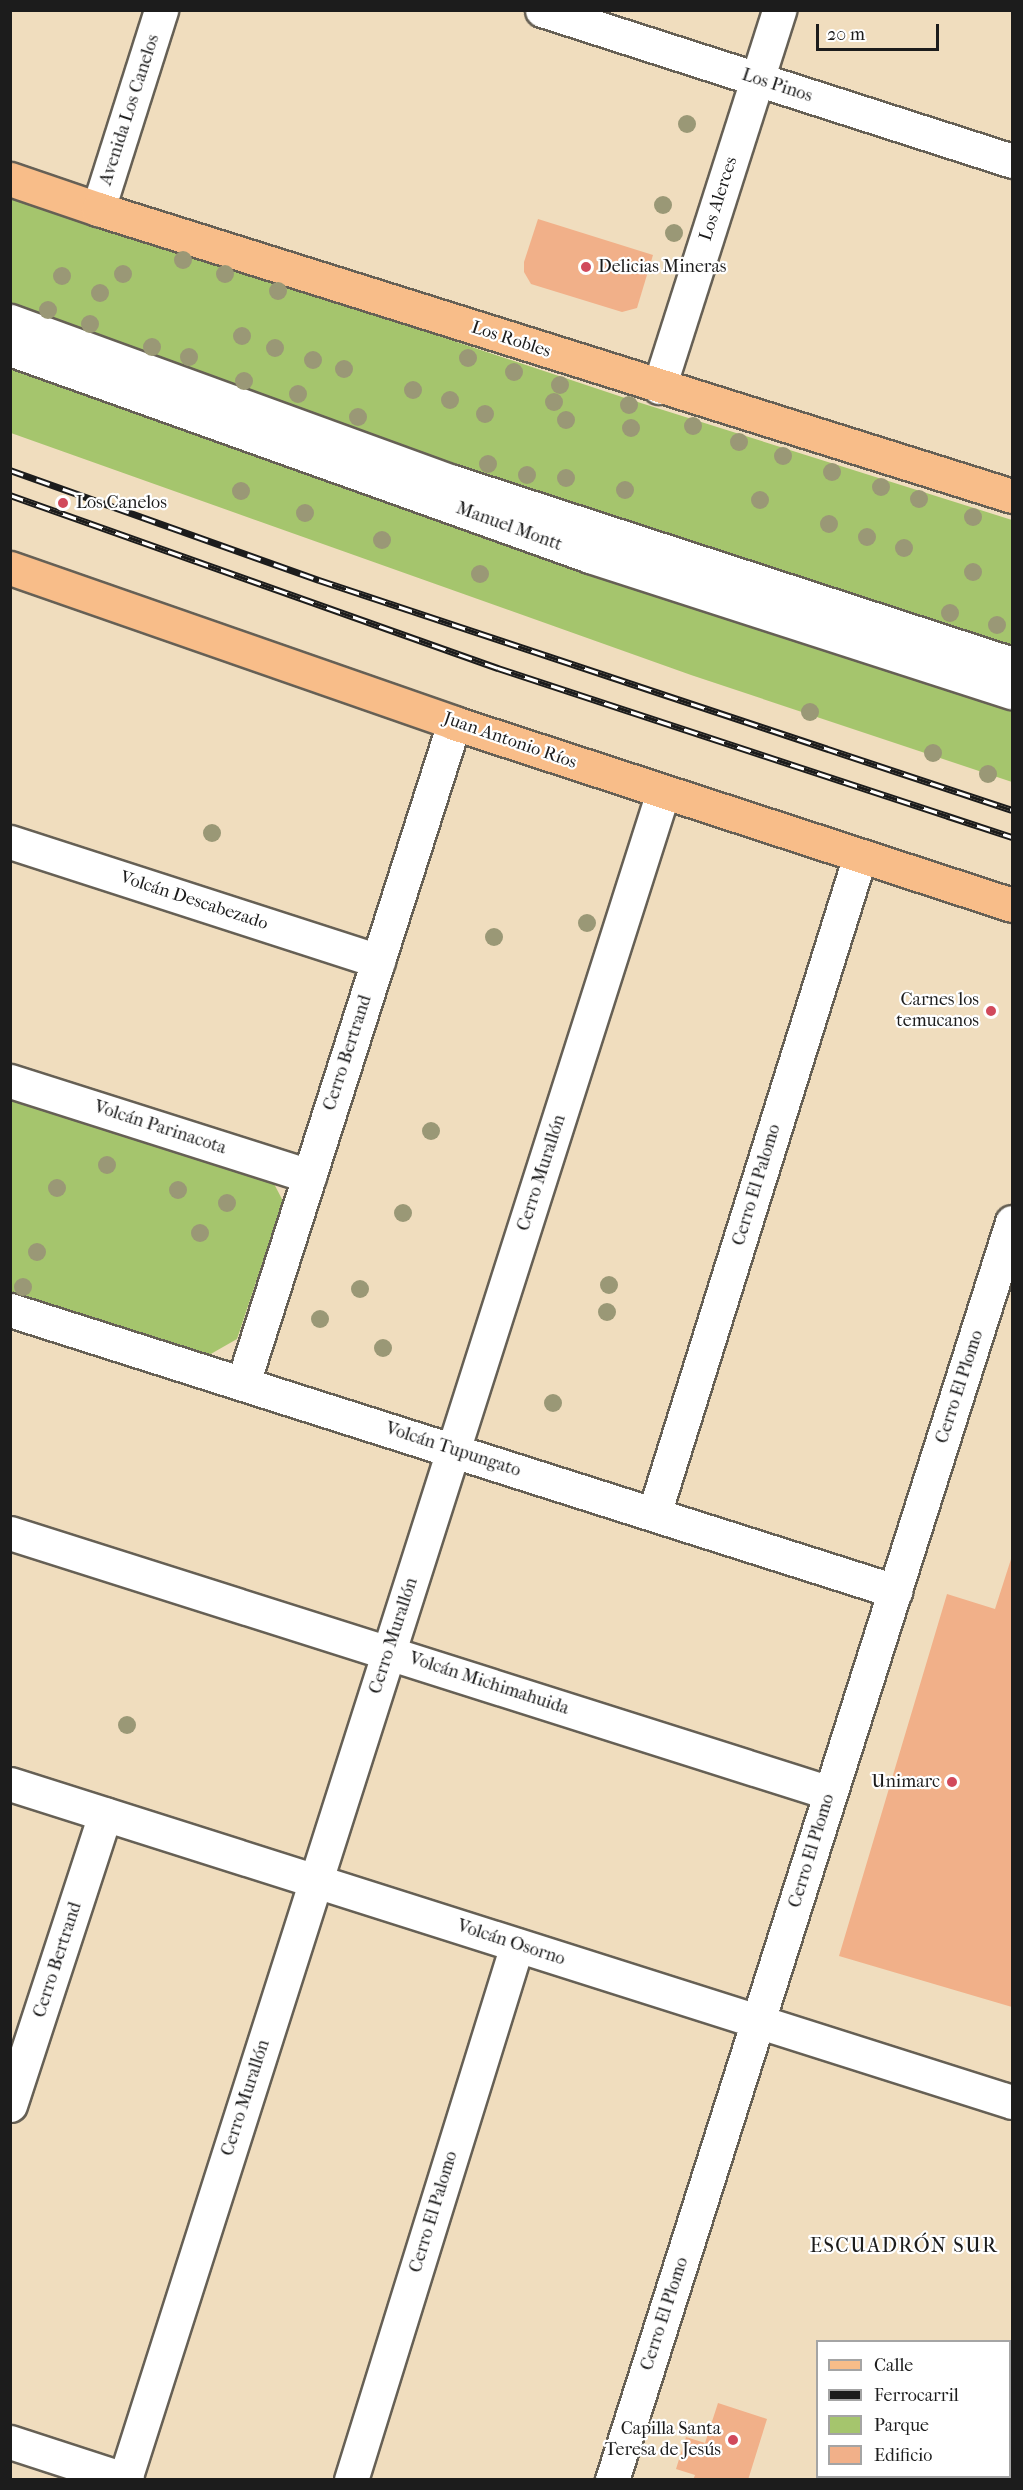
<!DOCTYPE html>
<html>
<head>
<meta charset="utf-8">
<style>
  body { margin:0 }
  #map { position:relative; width:1023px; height:2490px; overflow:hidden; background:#f0ddbe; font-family:"IM FELL French Canon",serif }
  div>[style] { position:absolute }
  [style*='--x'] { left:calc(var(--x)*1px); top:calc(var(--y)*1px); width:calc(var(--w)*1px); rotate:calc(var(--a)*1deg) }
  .green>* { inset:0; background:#a5c56d }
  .building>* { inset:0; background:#f1b089 }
  .roads { filter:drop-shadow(2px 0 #666055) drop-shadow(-2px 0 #666055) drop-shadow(0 2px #666055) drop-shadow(0 -2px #666055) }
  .minor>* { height:33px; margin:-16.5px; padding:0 16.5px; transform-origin:16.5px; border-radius:16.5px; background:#fff }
  .major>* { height:33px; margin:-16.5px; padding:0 16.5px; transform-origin:16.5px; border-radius:16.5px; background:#f8bd89 }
  .rail>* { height:7px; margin-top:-3.5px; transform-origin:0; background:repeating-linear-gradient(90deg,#fff 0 14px,#1c1c1c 0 28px); box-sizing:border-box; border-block:2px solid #1c1c1c }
  .trees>* { width:18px; height:18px; margin:-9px; border-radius:50%; background:#9a9876 }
  .dots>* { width:16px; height:16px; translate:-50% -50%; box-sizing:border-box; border:3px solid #fff; border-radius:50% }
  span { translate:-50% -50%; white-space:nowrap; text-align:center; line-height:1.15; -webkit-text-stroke:4.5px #fff; paint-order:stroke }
  .street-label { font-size:18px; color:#1c1c1c }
  .poi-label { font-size:18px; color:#1c1c1c }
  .left { translate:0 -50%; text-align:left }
  .right { translate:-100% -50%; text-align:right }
  .neighbourhood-label { font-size:20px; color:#1c1c1c; letter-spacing:1.5px }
  .frame { position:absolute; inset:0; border:12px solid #1c1c1c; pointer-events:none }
  .legend { position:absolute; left:816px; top:2340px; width:195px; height:138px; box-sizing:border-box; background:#fff; border:2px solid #a4a4a4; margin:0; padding:8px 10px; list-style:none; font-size:18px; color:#1c1c1c }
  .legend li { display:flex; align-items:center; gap:12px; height:30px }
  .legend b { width:30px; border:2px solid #a4a4a4 }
  .scale { position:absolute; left:816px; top:24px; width:123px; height:27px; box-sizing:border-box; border:3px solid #1c1c1c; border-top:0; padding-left:8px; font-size:18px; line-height:21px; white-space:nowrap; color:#1c1c1c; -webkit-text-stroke:4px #fff; paint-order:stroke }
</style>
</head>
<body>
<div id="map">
  <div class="green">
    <div style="clip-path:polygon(10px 198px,61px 210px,625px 398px,1012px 520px,1012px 782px,691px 675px,11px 433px)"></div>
    <div style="clip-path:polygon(11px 1098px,272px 1180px,283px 1201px,237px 1339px,209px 1355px,11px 1295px)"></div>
  </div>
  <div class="building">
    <div style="clip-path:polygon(538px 219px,653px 255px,637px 308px,622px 312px,531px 284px,524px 272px,524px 262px)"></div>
    <div style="clip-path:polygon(1012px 1556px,1012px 2007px,839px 1956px,947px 1594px,995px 1609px)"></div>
    <div style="clip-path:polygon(718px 2403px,767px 2419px,748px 2480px,693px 2480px,695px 2475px,676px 2469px,686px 2437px,705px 2443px)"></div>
  </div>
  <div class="roads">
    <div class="minor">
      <div style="--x:542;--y:10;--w:494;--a:17.8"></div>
      <div style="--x:98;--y:209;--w:209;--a:-72.4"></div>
      <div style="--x:10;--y:321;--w:471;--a:20"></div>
      <div style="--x:453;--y:482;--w:588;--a:18.03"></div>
      <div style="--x:10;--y:349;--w:616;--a:19.64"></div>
      <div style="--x:590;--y:556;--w:443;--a:17.9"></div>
      <div style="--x:659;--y:387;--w:396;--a:-72.3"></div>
      <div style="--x:10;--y:842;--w:387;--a:17.9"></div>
      <div style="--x:10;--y:1081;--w:314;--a:17.6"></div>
      <div style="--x:10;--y:1310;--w:929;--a:17.62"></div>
      <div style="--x:243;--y:1383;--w:693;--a:-72.27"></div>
      <div style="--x:654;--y:1514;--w:689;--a:-72.62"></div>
      <div style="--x:10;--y:1533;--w:860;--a:17.59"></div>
      <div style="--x:10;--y:1784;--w:1051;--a:17.61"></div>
      <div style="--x:10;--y:2105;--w:306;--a:-71.9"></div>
      <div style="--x:10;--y:2442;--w:123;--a:18"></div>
      <div style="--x:125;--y:2479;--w:1771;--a:-72.31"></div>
      <div style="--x:351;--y:2480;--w:560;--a:-72.76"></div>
      <div style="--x:612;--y:2480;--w:1320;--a:-72.36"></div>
    </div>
    <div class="major">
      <div style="--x:10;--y:179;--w:93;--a:18.8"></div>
      <div style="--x:98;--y:209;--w:958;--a:17.43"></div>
      <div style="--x:10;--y:568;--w:470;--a:19.2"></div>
      <div style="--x:454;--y:723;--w:587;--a:18.06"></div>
    </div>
  </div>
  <div class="rail">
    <div style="--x:10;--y:470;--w:328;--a:19.6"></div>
    <div style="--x:319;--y:580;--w:730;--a:18.36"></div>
    <div style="--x:10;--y:495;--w:518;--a:19.52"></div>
    <div style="--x:498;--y:668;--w:541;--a:18.2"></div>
  </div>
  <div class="trees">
    <div style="left:687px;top:124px"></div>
    <div style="left:663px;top:205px"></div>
    <div style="left:674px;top:233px"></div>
    <div style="left:183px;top:260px"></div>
    <div style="left:123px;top:274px"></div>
    <div style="left:225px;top:274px"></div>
    <div style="left:62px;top:276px"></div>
    <div style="left:278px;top:291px"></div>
    <div style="left:100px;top:293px"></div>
    <div style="left:48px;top:310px"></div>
    <div style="left:90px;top:324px"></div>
    <div style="left:242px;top:336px"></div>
    <div style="left:152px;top:347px"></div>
    <div style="left:275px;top:348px"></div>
    <div style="left:189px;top:357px"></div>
    <div style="left:468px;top:358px"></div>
    <div style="left:313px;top:360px"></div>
    <div style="left:344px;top:369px"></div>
    <div style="left:514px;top:372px"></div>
    <div style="left:244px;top:381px"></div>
    <div style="left:560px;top:385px"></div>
    <div style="left:413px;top:390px"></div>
    <div style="left:298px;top:394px"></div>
    <div style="left:450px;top:400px"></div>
    <div style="left:554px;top:402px"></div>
    <div style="left:629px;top:405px"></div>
    <div style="left:485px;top:414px"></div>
    <div style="left:358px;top:417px"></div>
    <div style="left:566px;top:420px"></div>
    <div style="left:693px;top:426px"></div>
    <div style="left:631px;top:428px"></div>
    <div style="left:739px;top:442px"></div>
    <div style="left:783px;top:456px"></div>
    <div style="left:488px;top:464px"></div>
    <div style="left:832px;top:472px"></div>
    <div style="left:527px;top:475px"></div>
    <div style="left:566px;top:478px"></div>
    <div style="left:881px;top:487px"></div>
    <div style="left:625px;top:490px"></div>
    <div style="left:241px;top:491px"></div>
    <div style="left:919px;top:499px"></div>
    <div style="left:760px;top:500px"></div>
    <div style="left:305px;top:513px"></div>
    <div style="left:973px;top:517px"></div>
    <div style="left:829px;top:524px"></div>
    <div style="left:867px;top:537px"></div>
    <div style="left:382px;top:540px"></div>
    <div style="left:904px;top:548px"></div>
    <div style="left:973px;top:572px"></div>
    <div style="left:480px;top:574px"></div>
    <div style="left:950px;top:613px"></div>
    <div style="left:997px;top:625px"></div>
    <div style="left:810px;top:712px"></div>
    <div style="left:933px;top:753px"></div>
    <div style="left:988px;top:774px"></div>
    <div style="left:212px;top:833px"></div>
    <div style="left:587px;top:923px"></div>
    <div style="left:494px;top:937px"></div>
    <div style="left:431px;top:1131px"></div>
    <div style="left:107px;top:1165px"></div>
    <div style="left:57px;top:1188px"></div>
    <div style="left:178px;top:1190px"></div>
    <div style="left:227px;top:1203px"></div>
    <div style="left:403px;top:1213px"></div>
    <div style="left:200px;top:1233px"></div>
    <div style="left:37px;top:1252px"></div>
    <div style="left:609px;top:1285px"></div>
    <div style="left:23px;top:1287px"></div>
    <div style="left:360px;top:1289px"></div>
    <div style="left:607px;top:1312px"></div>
    <div style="left:320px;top:1319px"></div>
    <div style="left:383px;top:1348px"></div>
    <div style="left:553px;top:1403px"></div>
    <div style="left:127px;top:1725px"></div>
  </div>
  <div class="dots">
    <div style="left:586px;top:267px;background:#d1495b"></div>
    <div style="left:63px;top:503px;background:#d1495b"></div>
    <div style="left:991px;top:1011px;background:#d1495b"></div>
    <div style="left:952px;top:1782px;background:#d1495b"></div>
    <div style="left:733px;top:2440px;background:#d1495b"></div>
  </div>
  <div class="street-label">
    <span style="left:777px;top:86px;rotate:18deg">Los Pinos</span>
    <span style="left:130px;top:110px;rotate:-72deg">Avenida Los Canelos</span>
    <span style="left:719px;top:199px;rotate:-72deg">Los Alerces</span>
    <span style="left:511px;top:340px;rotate:18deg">Los Robles</span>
    <span style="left:509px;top:527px;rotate:20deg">Manuel Montt</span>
    <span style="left:510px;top:741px;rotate:19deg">Juan Antonio Ríos</span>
    <span style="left:194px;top:901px;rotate:18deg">Volcán Descabezado</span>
    <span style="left:348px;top:1053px;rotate:-72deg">Cerro Bertrand</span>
    <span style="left:160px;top:1128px;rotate:18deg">Volcán Parinacota</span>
    <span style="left:542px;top:1173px;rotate:-72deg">Cerro Murallón</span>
    <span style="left:757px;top:1185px;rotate:-73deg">Cerro El Palomo</span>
    <span style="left:960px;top:1387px;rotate:-72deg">Cerro El Plomo</span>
    <span style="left:453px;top:1450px;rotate:18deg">Volcán Tupungato</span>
    <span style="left:394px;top:1636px;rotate:-72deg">Cerro Murallón</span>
    <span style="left:489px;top:1684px;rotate:18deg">Volcán Michimahuida</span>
    <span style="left:812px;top:1851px;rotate:-73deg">Cerro El Plomo</span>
    <span style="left:511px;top:1943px;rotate:18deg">Volcán Osorno</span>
    <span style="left:58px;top:1960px;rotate:-72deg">Cerro Bertrand</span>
    <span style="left:246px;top:2098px;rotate:-72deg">Cerro Murallón</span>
    <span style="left:434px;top:2212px;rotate:-73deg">Cerro El Palomo</span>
    <span style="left:665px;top:2314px;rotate:-72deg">Cerro El Plomo</span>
  </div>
  <div class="poi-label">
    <span class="left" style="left:598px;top:267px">Delicias Mineras</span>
    <span class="left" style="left:76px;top:503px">Los Canelos</span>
    <span class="right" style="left:979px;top:1011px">Carnes los<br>temucanos</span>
    <span class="right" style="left:940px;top:1782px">Unimarc</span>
    <span class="right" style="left:721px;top:2440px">Capilla Santa<br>Teresa de Jesús</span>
  </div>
  <div class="neighbourhood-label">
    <span style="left:904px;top:2245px">ESCUADRÓN SUR</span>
  </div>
  <div class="frame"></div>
  <ul class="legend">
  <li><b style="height:8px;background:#f8bd89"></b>Calle</li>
  <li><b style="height:8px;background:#1c1c1c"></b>Ferrocarril</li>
  <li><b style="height:16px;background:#a5c56d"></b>Parque</li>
  <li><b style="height:16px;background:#f1b089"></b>Edificio</li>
  </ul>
  <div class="scale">20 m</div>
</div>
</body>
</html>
